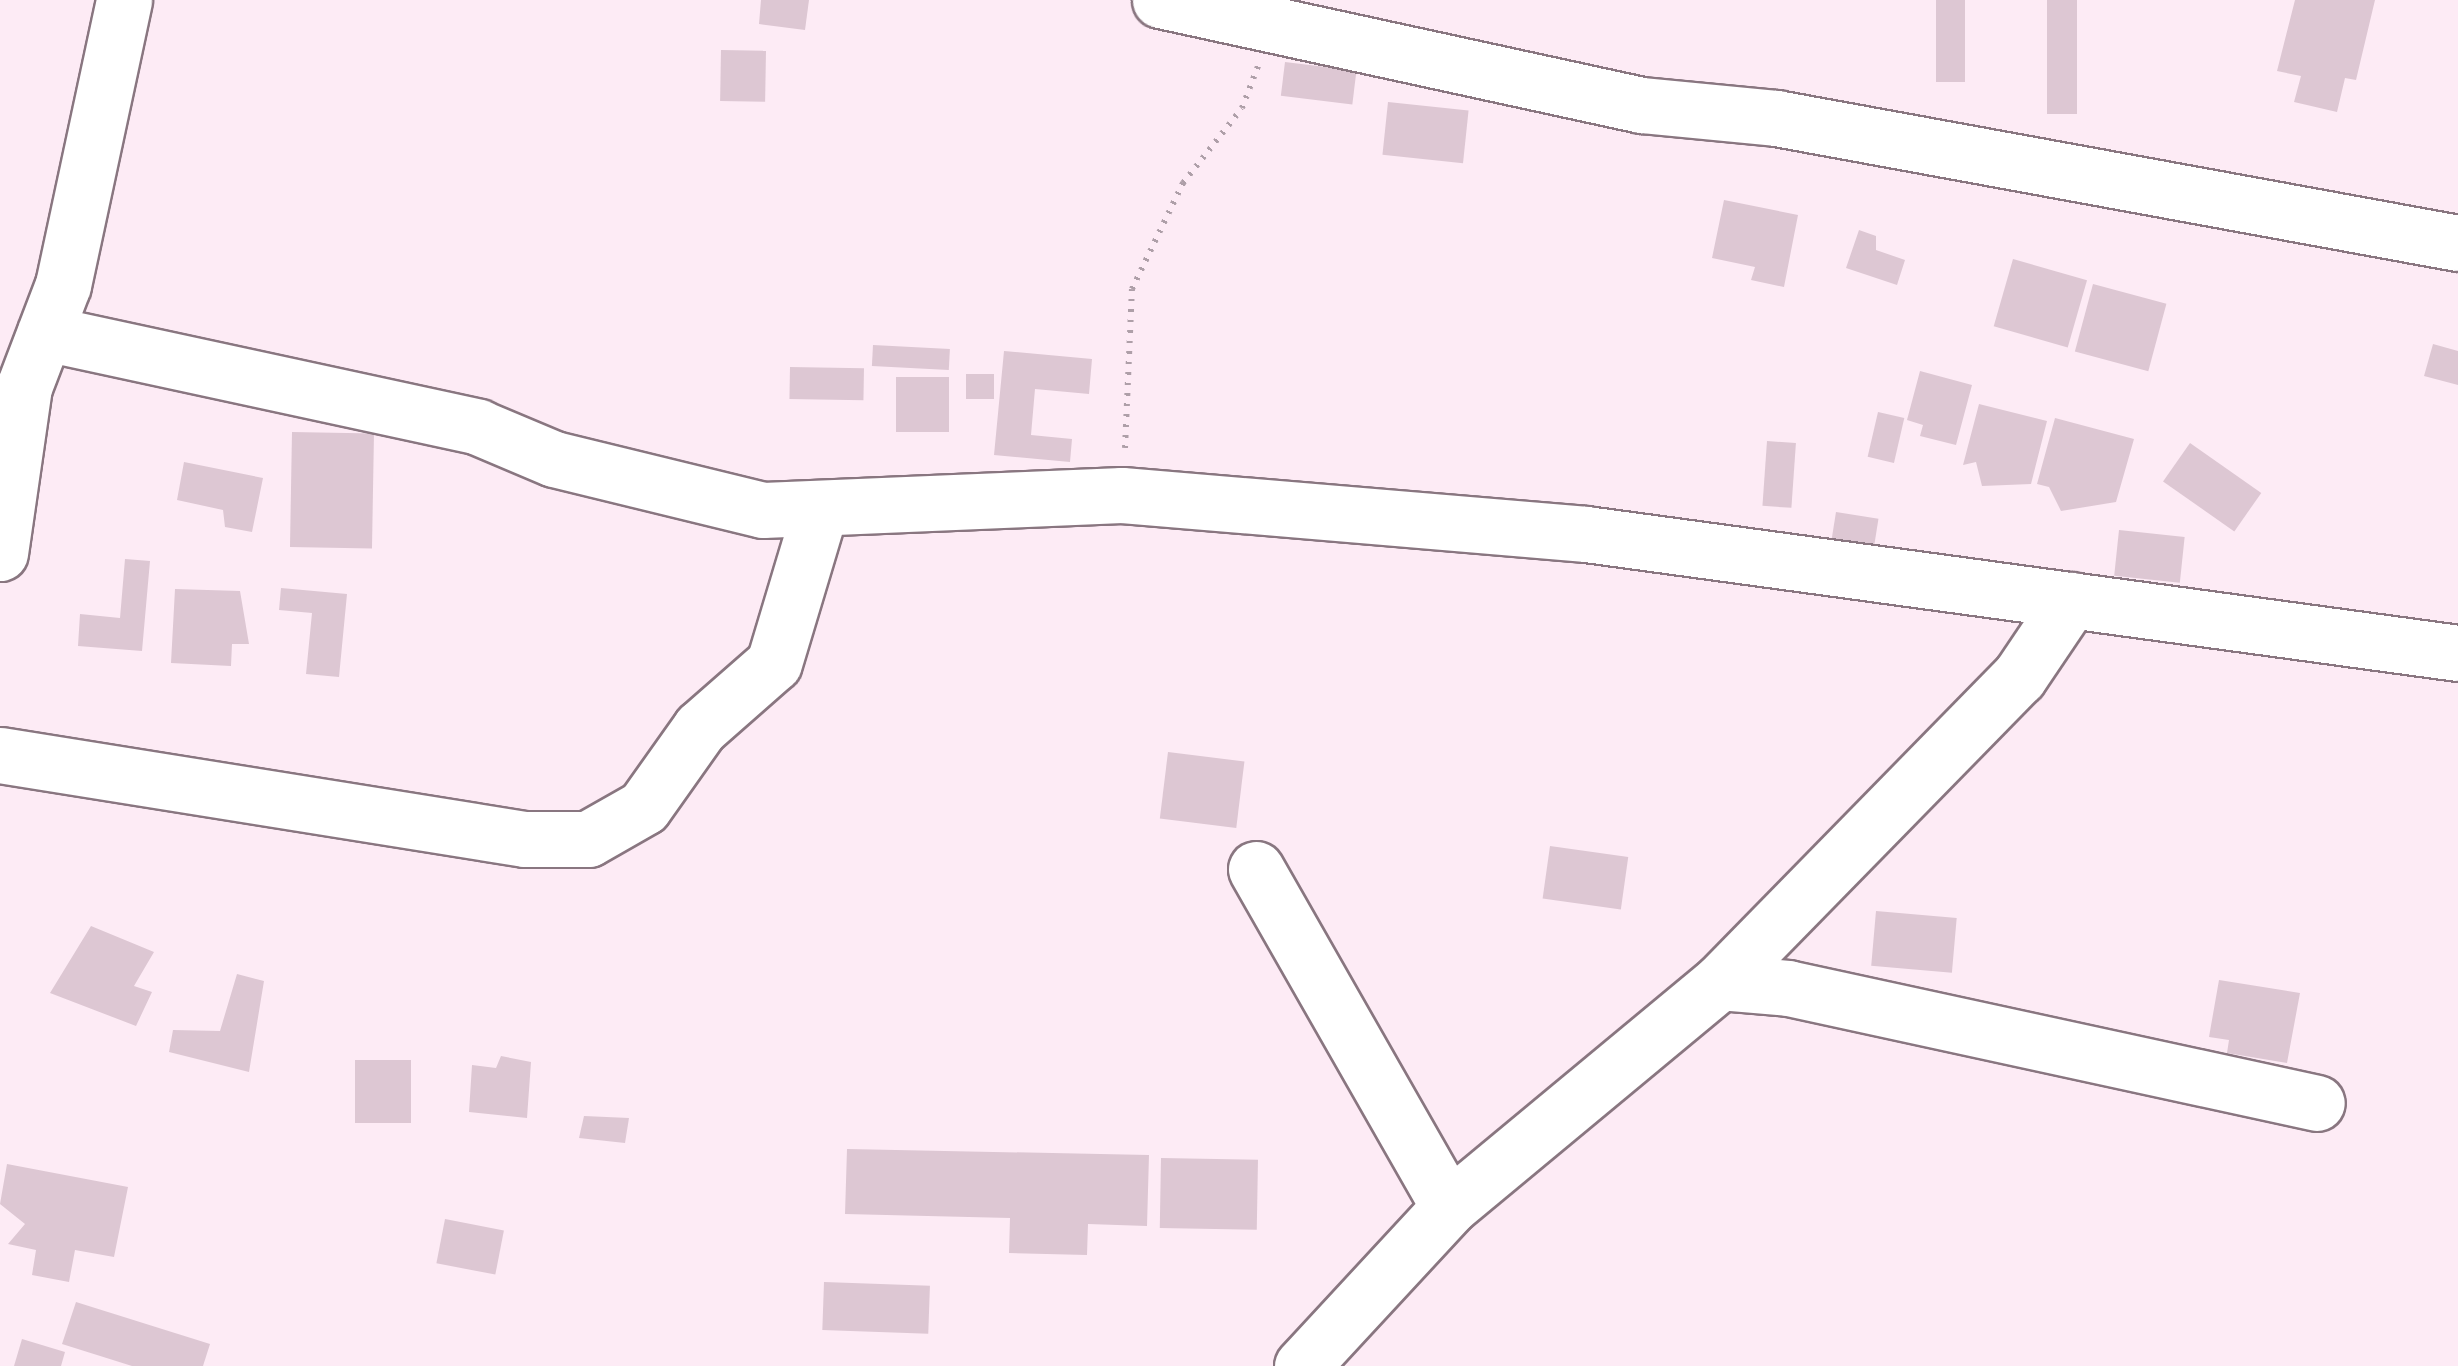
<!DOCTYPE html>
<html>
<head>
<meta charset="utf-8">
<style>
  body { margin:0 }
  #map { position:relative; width:2458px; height:1366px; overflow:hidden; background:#fdebf5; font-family:Lora,serif }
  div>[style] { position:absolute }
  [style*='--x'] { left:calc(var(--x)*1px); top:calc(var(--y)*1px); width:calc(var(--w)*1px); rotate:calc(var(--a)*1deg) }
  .building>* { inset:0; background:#ddc7d3; transform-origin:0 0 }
  .path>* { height:6px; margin-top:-3px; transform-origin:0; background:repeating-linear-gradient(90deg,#ae9fa8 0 2.5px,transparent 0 10.5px) }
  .roads { filter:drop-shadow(2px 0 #897680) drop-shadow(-2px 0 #897680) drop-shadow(0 2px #897680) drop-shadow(0 -2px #897680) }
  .minor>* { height:55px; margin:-27.5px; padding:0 27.5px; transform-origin:27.5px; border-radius:27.5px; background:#fff }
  span { translate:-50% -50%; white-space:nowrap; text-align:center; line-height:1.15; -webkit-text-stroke:9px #fff; paint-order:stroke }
</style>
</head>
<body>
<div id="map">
  <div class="building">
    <div style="clip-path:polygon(761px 0,809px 0,805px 30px,759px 24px)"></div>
    <div style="left:1936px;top:0;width:29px;height:82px"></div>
    <div style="left:2047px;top:0;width:30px;height:114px"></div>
    <div style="clip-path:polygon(2295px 0,2375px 0,2356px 80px,2345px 78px,2337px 112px,2294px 102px,2301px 76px,2277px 71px)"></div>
    <div style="left:721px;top:50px;width:45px;height:51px;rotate:1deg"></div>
    <div style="left:1285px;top:62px;width:72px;height:34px;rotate:7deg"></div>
    <div style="left:1388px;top:102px;width:81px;height:53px;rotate:6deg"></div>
    <div style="clip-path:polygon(1724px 200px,1798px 215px,1784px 287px,1751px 280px,1755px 267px,1712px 258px)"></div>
    <div style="clip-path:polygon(1859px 230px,1876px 236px,1876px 250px,1905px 260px,1897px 285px,1846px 268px)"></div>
    <div style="left:2013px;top:259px;width:77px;height:70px;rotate:16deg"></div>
    <div style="left:2093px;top:284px;width:76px;height:70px;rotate:15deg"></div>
    <div style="clip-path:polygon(2433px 344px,2458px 351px,2458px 385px,2424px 376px)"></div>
    <div style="left:873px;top:345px;width:77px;height:21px;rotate:3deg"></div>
    <div style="clip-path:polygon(1004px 351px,1092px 359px,1089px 394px,1035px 389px,1031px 435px,1072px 439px,1070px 462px,994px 455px)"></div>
    <div style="left:790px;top:367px;width:74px;height:32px;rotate:1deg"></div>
    <div style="clip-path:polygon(1920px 371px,1972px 385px,1956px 445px,1920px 436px,1923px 425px,1907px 420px)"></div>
    <div style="left:966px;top:374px;width:28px;height:25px"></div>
    <div style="left:896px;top:377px;width:53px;height:55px"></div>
    <div style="clip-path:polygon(1979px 404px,2047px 421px,2031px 484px,1982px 486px,1976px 462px,1963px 465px)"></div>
    <div style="left:1878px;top:412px;width:27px;height:46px;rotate:13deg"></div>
    <div style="clip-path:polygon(2055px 418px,2134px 439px,2116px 502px,2061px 511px,2049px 487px,2037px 484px)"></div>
    <div style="left:292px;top:432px;width:82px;height:115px;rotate:1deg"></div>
    <div style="left:1767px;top:441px;width:29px;height:65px;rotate:4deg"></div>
    <div style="left:2190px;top:443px;width:87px;height:47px;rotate:35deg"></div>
    <div style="clip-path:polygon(184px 462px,263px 478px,252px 532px,225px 527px,223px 510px,177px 500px)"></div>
    <div style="left:1836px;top:512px;width:43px;height:31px;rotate:9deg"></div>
    <div style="left:2119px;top:530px;width:66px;height:46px;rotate:6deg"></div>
    <div style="clip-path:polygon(125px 559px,150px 561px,142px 651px,78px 646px,80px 614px,120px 618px)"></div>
    <div style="clip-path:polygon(281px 588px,347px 594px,339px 677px,306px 674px,312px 613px,279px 610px)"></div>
    <div style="clip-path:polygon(175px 589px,240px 591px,249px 644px,232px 644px,231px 666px,171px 663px)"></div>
    <div style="left:1168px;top:752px;width:77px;height:67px;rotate:7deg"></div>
    <div style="left:1550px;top:846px;width:79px;height:53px;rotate:8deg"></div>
    <div style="left:1876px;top:911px;width:81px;height:55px;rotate:5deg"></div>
    <div style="clip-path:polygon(91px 926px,154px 952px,134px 986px,152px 992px,136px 1026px,50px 993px)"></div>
    <div style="clip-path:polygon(237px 974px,264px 981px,249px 1072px,169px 1052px,173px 1030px,220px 1031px)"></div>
    <div style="clip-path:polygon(2219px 980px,2300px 993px,2287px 1063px,2227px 1053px,2229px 1040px,2209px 1037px)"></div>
    <div style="clip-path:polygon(501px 1056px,531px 1062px,527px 1118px,469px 1112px,472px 1065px,496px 1068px)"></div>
    <div style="left:355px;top:1060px;width:56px;height:63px"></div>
    <div style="clip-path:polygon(584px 1116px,629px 1118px,625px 1143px,579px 1138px)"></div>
    <div style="clip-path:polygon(847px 1149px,1149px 1155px,1147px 1226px,1088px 1224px,1087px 1255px,1009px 1253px,1010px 1218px,845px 1214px)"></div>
    <div style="left:1161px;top:1158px;width:97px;height:70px;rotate:1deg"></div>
    <div style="clip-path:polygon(7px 1164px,128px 1187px,114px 1257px,75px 1250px,69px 1282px,32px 1275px,36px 1250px,8px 1244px,25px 1224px,0 1204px)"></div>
    <div style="left:445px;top:1219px;width:60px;height:45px;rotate:11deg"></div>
    <div style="left:824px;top:1282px;width:106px;height:48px;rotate:2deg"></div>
    <div style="clip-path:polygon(76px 1302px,210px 1344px,203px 1366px,132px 1366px,62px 1344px)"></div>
    <div style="clip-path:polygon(22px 1339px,65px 1352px,61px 1366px,14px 1366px)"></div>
  </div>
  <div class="path">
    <div style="--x:1125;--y:448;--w:159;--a:-87.5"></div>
    <div style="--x:1132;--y:289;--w:118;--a:-64.3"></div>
    <div style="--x:1183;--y:183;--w:95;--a:-51.8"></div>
    <div style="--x:1242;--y:108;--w:45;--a:-69.1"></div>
  </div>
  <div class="roads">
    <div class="minor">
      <div style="--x:1160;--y:0;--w:493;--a:12.3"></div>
      <div style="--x:1642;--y:105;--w:135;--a:5.5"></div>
      <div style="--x:1776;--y:118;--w:693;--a:10.39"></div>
      <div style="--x:45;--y:333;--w:443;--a:12.2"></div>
      <div style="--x:478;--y:427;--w:82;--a:22.8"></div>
      <div style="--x:554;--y:459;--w:215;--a:13.7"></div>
      <div style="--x:763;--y:510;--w:359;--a:-2.4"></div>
      <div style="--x:1122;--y:495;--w:466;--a:4.8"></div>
      <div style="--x:1586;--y:534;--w:880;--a:7.77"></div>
      <div style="--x:0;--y:553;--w:168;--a:-81.8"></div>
      <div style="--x:24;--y:387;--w:109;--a:-69.1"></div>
      <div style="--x:63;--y:285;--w:291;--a:-77.9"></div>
      <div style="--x:0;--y:755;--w:532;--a:9.09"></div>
      <div style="--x:525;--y:839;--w:63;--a:0"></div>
      <div style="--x:588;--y:839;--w:64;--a:-29.7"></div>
      <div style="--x:644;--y:807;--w:97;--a:-54.7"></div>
      <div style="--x:700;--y:728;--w:98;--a:-41.3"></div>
      <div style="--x:774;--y:663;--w:157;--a:-73.3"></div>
      <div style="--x:1256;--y:869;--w:389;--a:60.3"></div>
      <div style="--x:1720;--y:982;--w:68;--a:5"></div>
      <div style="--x:1788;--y:988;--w:541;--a:12.26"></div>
      <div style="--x:1302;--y:1366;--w:217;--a:-47.2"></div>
      <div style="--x:1449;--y:1207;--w:352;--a:-39.7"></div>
      <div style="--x:1720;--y:982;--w:427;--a:-45.6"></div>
      <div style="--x:2019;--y:677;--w:93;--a:-56"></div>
    </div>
  </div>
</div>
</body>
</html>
